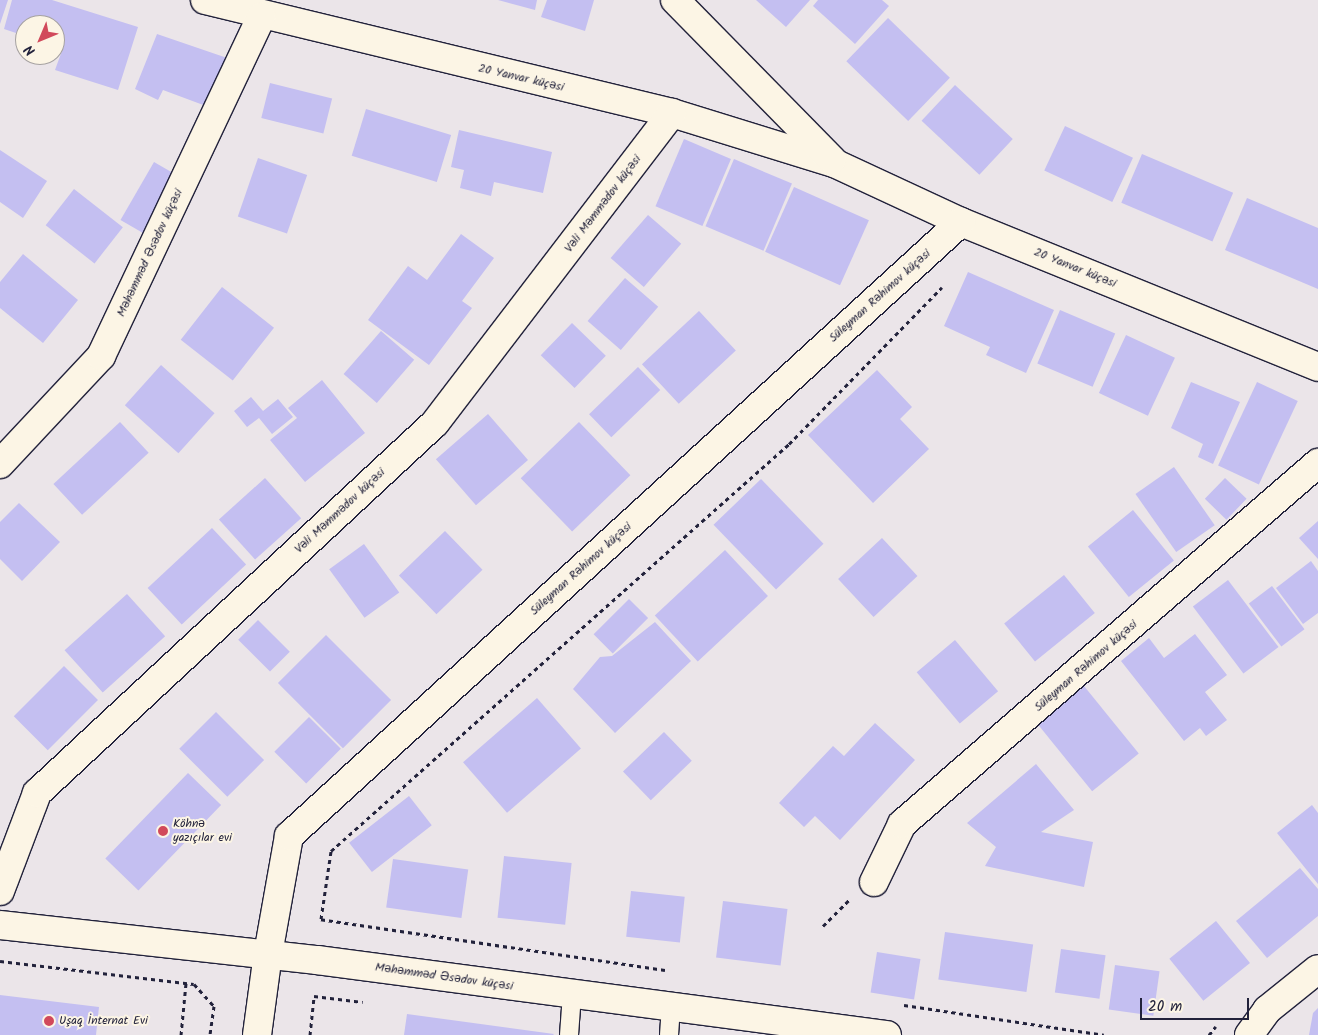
<!DOCTYPE html>
<html>
<head>
<meta charset="utf-8">
<style>
  body { margin:0 }
  #map { position:relative; width:1318px; height:1035px; overflow:hidden; background:#ebe5e9; font-family:Kalam,sans-serif }
  div>[style] { position:absolute }
  [style*='--x'] { left:calc(var(--x)*1px); top:calc(var(--y)*1px); width:calc(var(--w)*1px); rotate:calc(var(--a)*1deg) }
  .building>* { inset:0; background:#c4bff1; transform-origin:0 0 }
  .path>* { height:3px; margin-top:-1.5px; transform-origin:0; background:repeating-linear-gradient(90deg,#22223b 0 4px,transparent 0 8px) }
  .roads { filter:drop-shadow(1px 0 #22223b) drop-shadow(-1px 0 #22223b) drop-shadow(0 1px #22223b) drop-shadow(0 -1px #22223b) }
  .service>* { height:18px; margin:-9px; padding:0 9px; transform-origin:9px; border-radius:9px; background:#fcf5e5 }
  .minor>* { height:28px; margin:-14px; padding:0 14px; transform-origin:14px; border-radius:14px; background:#fcf5e5 }
  .tertiary>* { height:28px; margin:-14px; padding:0 14px; transform-origin:14px; border-radius:14px; background:#fcf5e5 }
  .secondary>* { height:28px; margin:-14px; padding:0 14px; transform-origin:14px; border-radius:14px; background:#fcf5e5 }
  .dots>* { width:14px; height:14px; translate:-50% -50%; box-sizing:border-box; border:2px solid #fcf5e5; border-radius:50% }
  span { translate:-50% -50%; white-space:nowrap; text-align:center; line-height:1.15; -webkit-text-stroke:4px #fcf5e5; paint-order:stroke }
  .street-label { font-size:12px; color:#22223b }
  .poi-label { font-size:12px; color:#22223b }
  .left { translate:0 -50%; text-align:left }
  .north { position:absolute; left:15px; top:15px; width:50px; height:50px; box-sizing:border-box; background:#fcf5e5; border:1px solid #a5a1a1; border-radius:50%; rotate:225deg; font-size:14px; font-weight:700; line-height:20px; text-align:center; color:#22223b }
  .north::after { content:''; display:block; margin:auto; width:18px; height:22px; background:#d1495b; clip-path:polygon(50% 0,100% 100%,50% 72%,0 100%) }
  .scale { position:absolute; left:1140px; top:998px; width:109px; height:22px; box-sizing:border-box; border:2px solid #22223b; border-top:0; padding-left:6px; font-size:15px; line-height:18px; white-space:nowrap; color:#22223b; -webkit-text-stroke:4px #fcf5e5; paint-order:stroke }
</style>
</head>
<body>
<div id="map">
  <div class="building">
    <div style="clip-path:polygon(0 0,8px 0,0 24px)"></div>
    <div style="clip-path:polygon(12px 0,52px 0,138px 27px,118px 90px,55px 70px,63px 48px,55px 45px,55px 25px,25px 25px,25px 36px,4px 29px)"></div>
    <div style="clip-path:polygon(498px 0,537px 0,535px 10px)"></div>
    <div style="clip-path:polygon(547px 0,594px 0,585px 31px,541px 17px)"></div>
    <div style="clip-path:polygon(756px 0,810px 0,786px 27px)"></div>
    <div style="clip-path:polygon(818px 0,882px 0,889px 6px,855px 44px,813px 6px)"></div>
    <div style="left:888px;top:18px;width:86px;height:60px;rotate:44deg"></div>
    <div style="clip-path:polygon(157px 34px,233px 60px,214px 109px,163px 90px,158px 100px,135px 89px)"></div>
    <div style="left:270px;top:83px;width:64px;height:36px;rotate:14deg"></div>
    <div style="left:955px;top:85px;width:79px;height:49px;rotate:43deg"></div>
    <div style="left:366px;top:109px;width:89px;height:49px;rotate:17deg"></div>
    <div style="left:1065px;top:126px;width:75px;height:49px;rotate:25deg"></div>
    <div style="clip-path:polygon(459px 130px,552px 152px,543px 193px,494px 182px,491px 196px,460px 188px,464px 170px,451px 167px)"></div>
    <div style="left:684px;top:139px;width:51px;height:73px;rotate:23deg"></div>
    <div style="clip-path:polygon(0 150px,47px 181px,23px 218px,0 202px)"></div>
    <div style="left:1142px;top:154px;width:99px;height:53px;rotate:23deg"></div>
    <div style="left:258px;top:158px;width:52px;height:62px;rotate:19deg"></div>
    <div style="left:734px;top:159px;width:63px;height:73px;rotate:23deg"></div>
    <div style="left:154px;top:162px;width:34px;height:67px;rotate:30deg"></div>
    <div style="left:794px;top:187px;width:82px;height:71px;rotate:24deg"></div>
    <div style="left:74px;top:189px;width:62px;height:46px;rotate:38deg"></div>
    <div style="clip-path:polygon(1247px 198px,1318px 228px,1318px 289px,1225px 250px)"></div>
    <div style="left:648px;top:215px;width:44px;height:57px;rotate:41deg"></div>
    <div style="clip-path:polygon(461px 234px,494px 258px,462px 301px,472px 308px,429px 365px,368px 320px,408px 266px,427px 280px)"></div>
    <div style="clip-path:polygon(23px 254px,78px 300px,43px 343px,0 308px,0 282px)"></div>
    <div style="clip-path:polygon(968px 272px,1054px 310px,1026px 373px,986px 355px,990px 347px,944px 326px)"></div>
    <div style="left:625px;top:278px;width:44px;height:57px;rotate:41deg"></div>
    <div style="left:222px;top:287px;width:66px;height:67px;rotate:38deg"></div>
    <div style="left:1060px;top:310px;width:60px;height:58px;rotate:23deg"></div>
    <div style="left:699px;top:311px;width:54px;height:78px;rotate:47deg"></div>
    <div style="left:572px;top:323px;width:47px;height:45px;rotate:44deg"></div>
    <div style="left:381px;top:331px;width:44px;height:57px;rotate:41deg"></div>
    <div style="left:1126px;top:335px;width:54px;height:64px;rotate:25deg"></div>
    <div style="left:161px;top:365px;width:72px;height:54px;rotate:42deg"></div>
    <div style="left:638px;top:367px;width:32px;height:68px;rotate:46deg"></div>
    <div style="clip-path:polygon(877px 370px,912px 407px,900px 419px,929px 449px,873px 503px,808px 435px)"></div>
    <div style="clip-path:polygon(322px 380px,365px 433px,305px 482px,270px 440px,297px 418px,288px 408px)"></div>
    <div style="clip-path:polygon(1191px 382px,1240px 402px,1213px 464px,1198px 457px,1203px 444px,1171px 428px)"></div>
    <div style="left:1257px;top:382px;width:45px;height:92px;rotate:25deg"></div>
    <div style="clip-path:polygon(251px 397px,263px 411px,278px 399px,293px 417px,272px 434px,259px 418px,247px 427px,234px 411px)"></div>
    <div style="left:488px;top:414px;width:61px;height:69px;rotate:49deg"></div>
    <div style="left:120px;top:422px;width:42px;height:91px;rotate:47deg"></div>
    <div style="left:579px;top:422px;width:74px;height:81px;rotate:46deg"></div>
    <div style="left:1174px;top:467px;width:71px;height:47px;rotate:55deg"></div>
    <div style="left:265px;top:478px;width:54px;height:62px;rotate:48deg"></div>
    <div style="left:1225px;top:478px;width:30px;height:29px;rotate:44deg"></div>
    <div style="left:761px;top:479px;width:90px;height:66px;rotate:46deg"></div>
    <div style="clip-path:polygon(19px 503px,60px 542px,22px 581px,0 559px,0 522px)"></div>
    <div style="left:1133px;top:510px;width:65px;height:58px;rotate:51deg"></div>
    <div style="clip-path:polygon(1318px 521px,1318px 559px,1299px 538px)"></div>
    <div style="left:212px;top:528px;width:50px;height:88px;rotate:47deg"></div>
    <div style="left:445px;top:531px;width:54px;height:64px;rotate:46deg"></div>
    <div style="left:882px;top:538px;width:52px;height:60px;rotate:47deg"></div>
    <div style="left:364px;top:544px;width:60px;height:43px;rotate:54deg"></div>
    <div style="left:725px;top:550px;width:63px;height:96px;rotate:47deg"></div>
    <div style="clip-path:polygon(1311px 561px,1318px 571px,1318px 613px,1303px 624px,1276px 588px)"></div>
    <div style="left:1064px;top:575px;width:49px;height:77px;rotate:51deg"></div>
    <div style="left:1228px;top:580px;width:84px;height:44px;rotate:53deg"></div>
    <div style="left:1272px;top:586px;width:54px;height:29px;rotate:53deg"></div>
    <div style="left:127px;top:594px;width:57px;height:84px;rotate:48deg"></div>
    <div style="left:629px;top:599px;width:27px;height:50px;rotate:45deg"></div>
    <div style="left:258px;top:620px;width:45px;height:28px;rotate:45deg"></div>
    <div style="clip-path:polygon(655px 622px,691px 661px,615px 733px,573px 689px,600px 657px,612px 656px)"></div>
    <div style="clip-path:polygon(1195px 634px,1227px 675px,1205px 692px,1227px 720px,1206px 736px,1200px 728px,1184px 741px,1121px 661px,1149px 638px,1164px 658px)"></div>
    <div style="left:326px;top:635px;width:92px;height:68px;rotate:45deg"></div>
    <div style="left:955px;top:640px;width:67px;height:50px;rotate:50deg"></div>
    <div style="left:64px;top:666px;width:48px;height:71px;rotate:45deg"></div>
    <div style="left:1084px;top:686px;width:87px;height:60px;rotate:51deg"></div>
    <div style="left:537px;top:698px;width:67px;height:98px;rotate:49deg"></div>
    <div style="left:216px;top:712px;width:68px;height:52px;rotate:45deg"></div>
    <div style="left:309px;top:717px;width:45px;height:49px;rotate:45deg"></div>
    <div style="clip-path:polygon(875px 723px,915px 760px,840px 840px,815px 816px,804px 827px,779px 803px,833px 746px,844px 756px)"></div>
    <div style="left:664px;top:732px;width:40px;height:57px;rotate:46deg"></div>
    <div style="clip-path:polygon(1036px 764px,1074px 810px,1041px 832px,1093px 842px,1084px 887px,985px 866px,996px 847px,967px 823px)"></div>
    <div style="left:188px;top:773px;width:46px;height:119px;rotate:44deg"></div>
    <div style="left:409px;top:796px;width:37px;height:76px;rotate:52deg"></div>
    <div style="clip-path:polygon(1312px 805px,1318px 813px,1318px 884px,1277px 833px)"></div>
    <div style="left:504px;top:856px;width:68px;height:62px;rotate:6deg"></div>
    <div style="left:393px;top:859px;width:76px;height:49px;rotate:8deg"></div>
    <div style="clip-path:polygon(1300px 868px,1318px 889px,1318px 916px,1267px 958px,1236px 921px)"></div>
    <div style="left:631px;top:891px;width:54px;height:46px;rotate:6deg"></div>
    <div style="left:723px;top:901px;width:65px;height:57px;rotate:7deg"></div>
    <div style="left:1216px;top:921px;width:54px;height:60px;rotate:51deg"></div>
    <div style="left:945px;top:932px;width:89px;height:48px;rotate:8deg"></div>
    <div style="left:1061px;top:949px;width:45px;height:44px;rotate:8deg"></div>
    <div style="left:877px;top:952px;width:44px;height:41px;rotate:9deg"></div>
    <div style="left:1115px;top:965px;width:45px;height:45px;rotate:8deg"></div>
    <div style="clip-path:polygon(0 995px,99px 1007px,96px 1035px,0 1035px)"></div>
    <div style="clip-path:polygon(1318px 1008px,1318px 1035px,1309px 1035px,1313px 1013px)"></div>
    <div style="clip-path:polygon(407px 1014px,554px 1034px,553px 1035px,404px 1035px)"></div>
  </div>
  <div class="path">
    <div style="--x:823;--y:926;--w:37;--a:-45"></div>
    <div style="--x:0;--y:961;--w:195;--a:6.8"></div>
    <div style="--x:194;--y:984;--w:30;--a:48"></div>
    <div style="--x:214;--y:1006;--w:29;--a:98"></div>
    <div style="--x:665;--y:970;--w:348;--a:-171.6"></div>
    <div style="--x:321;--y:919;--w:69;--a:-81.6"></div>
    <div style="--x:331;--y:851;--w:613;--a:-41.63"></div>
    <div style="--x:789;--y:444;--w:219;--a:-45.7"></div>
    <div style="--x:904;--y:1005;--w:202;--a:8.5"></div>
    <div style="--x:181;--y:1035;--w:52;--a:-84.5"></div>
    <div style="--x:310;--y:1035;--w:39;--a:-84"></div>
    <div style="--x:314;--y:996;--w:49;--a:7"></div>
    <div style="--x:1209;--y:1035;--w:11;--a:-52"></div>
  </div>
  <div class="roads">
    <div class="service">
      <div style="--x:569;--y:1035;--w:41;--a:-85.8"></div>
      <div style="--x:669;--y:1035;--w:28;--a:-86"></div>
    </div>
    <div class="minor">
      <div style="--x:205;--y:0;--w:480;--a:13.6"></div>
      <div style="--x:672;--y:113;--w:170;--a:17.2"></div>
      <div style="--x:834;--y:163;--w:140;--a:24.9"></div>
      <div style="--x:961;--y:222;--w:385;--a:22.1"></div>
      <div style="--x:675;--y:0;--w:224;--a:45.5"></div>
      <div style="--x:0;--y:464;--w:148;--a:-46.9"></div>
      <div style="--x:101;--y:356;--w:375;--a:-64.7"></div>
      <div style="--x:874;--y:882;--w:64;--a:-64.2"></div>
      <div style="--x:902;--y:824;--w:551;--a:-40.95"></div>
      <div style="--x:0;--y:891;--w:105;--a:-69.3"></div>
      <div style="--x:37;--y:793;--w:543;--a:-42.91"></div>
      <div style="--x:435;--y:423;--w:390;--a:-52.6"></div>
      <div style="--x:268;--y:954;--w:120;--a:-79.9"></div>
      <div style="--x:289;--y:836;--w:910;--a:-42.42"></div>
      <div style="--x:1249;--y:1035;--w:31;--a:-54"></div>
      <div style="--x:1267;--y:1010;--w:65;--a:-38.8"></div>
    </div>
    <div class="tertiary">
      <div style="--x:0;--y:925;--w:319;--a:6.3"></div>
      <div style="--x:317;--y:960;--w:575;--a:7.5"></div>
    </div>
    <div class="secondary">
      <div style="--x:257;--y:1035;--w:82;--a:-82.3"></div>
    </div>
  </div>
  <div class="dots">
    <div style="left:163px;top:831px;background:#d1495b"></div>
    <div style="left:49px;top:1021px;background:#d1495b"></div>
  </div>
  <div class="street-label">
    <span style="left:521px;top:78px;rotate:13deg">20 Yanvar küçəsi</span>
    <span style="left:603px;top:204px;rotate:-53deg">Vəli Məmmədov küçəsi</span>
    <span style="left:150px;top:253px;rotate:-65deg">Məhəmməd Əsədov küçəsi</span>
    <span style="left:1075px;top:268px;rotate:22deg">20 Yanvar küçəsi</span>
    <span style="left:880px;top:296px;rotate:-42deg">Süleyman Rəhimov küçəsi</span>
    <span style="left:340px;top:511px;rotate:-43deg">Vəli Məmmədov küçəsi</span>
    <span style="left:581px;top:569px;rotate:-42deg">Süleyman Rəhimov küçəsi</span>
    <span style="left:1086px;top:666px;rotate:-41deg">Süleyman Rəhimov küçəsi</span>
    <span style="left:444px;top:977px;rotate:8deg">Məhəmməd Əsədov küçəsi</span>
  </div>
  <div class="poi-label">
    <span class="left" style="left:173px;top:831px">Köhnə<br>yazıçılar evi</span>
    <span class="left" style="left:59px;top:1021px">Uşaq İnternat Evi</span>
  </div>
  <div class="north">N</div>
  <div class="scale">20 m</div>
</div>
</body>
</html>
